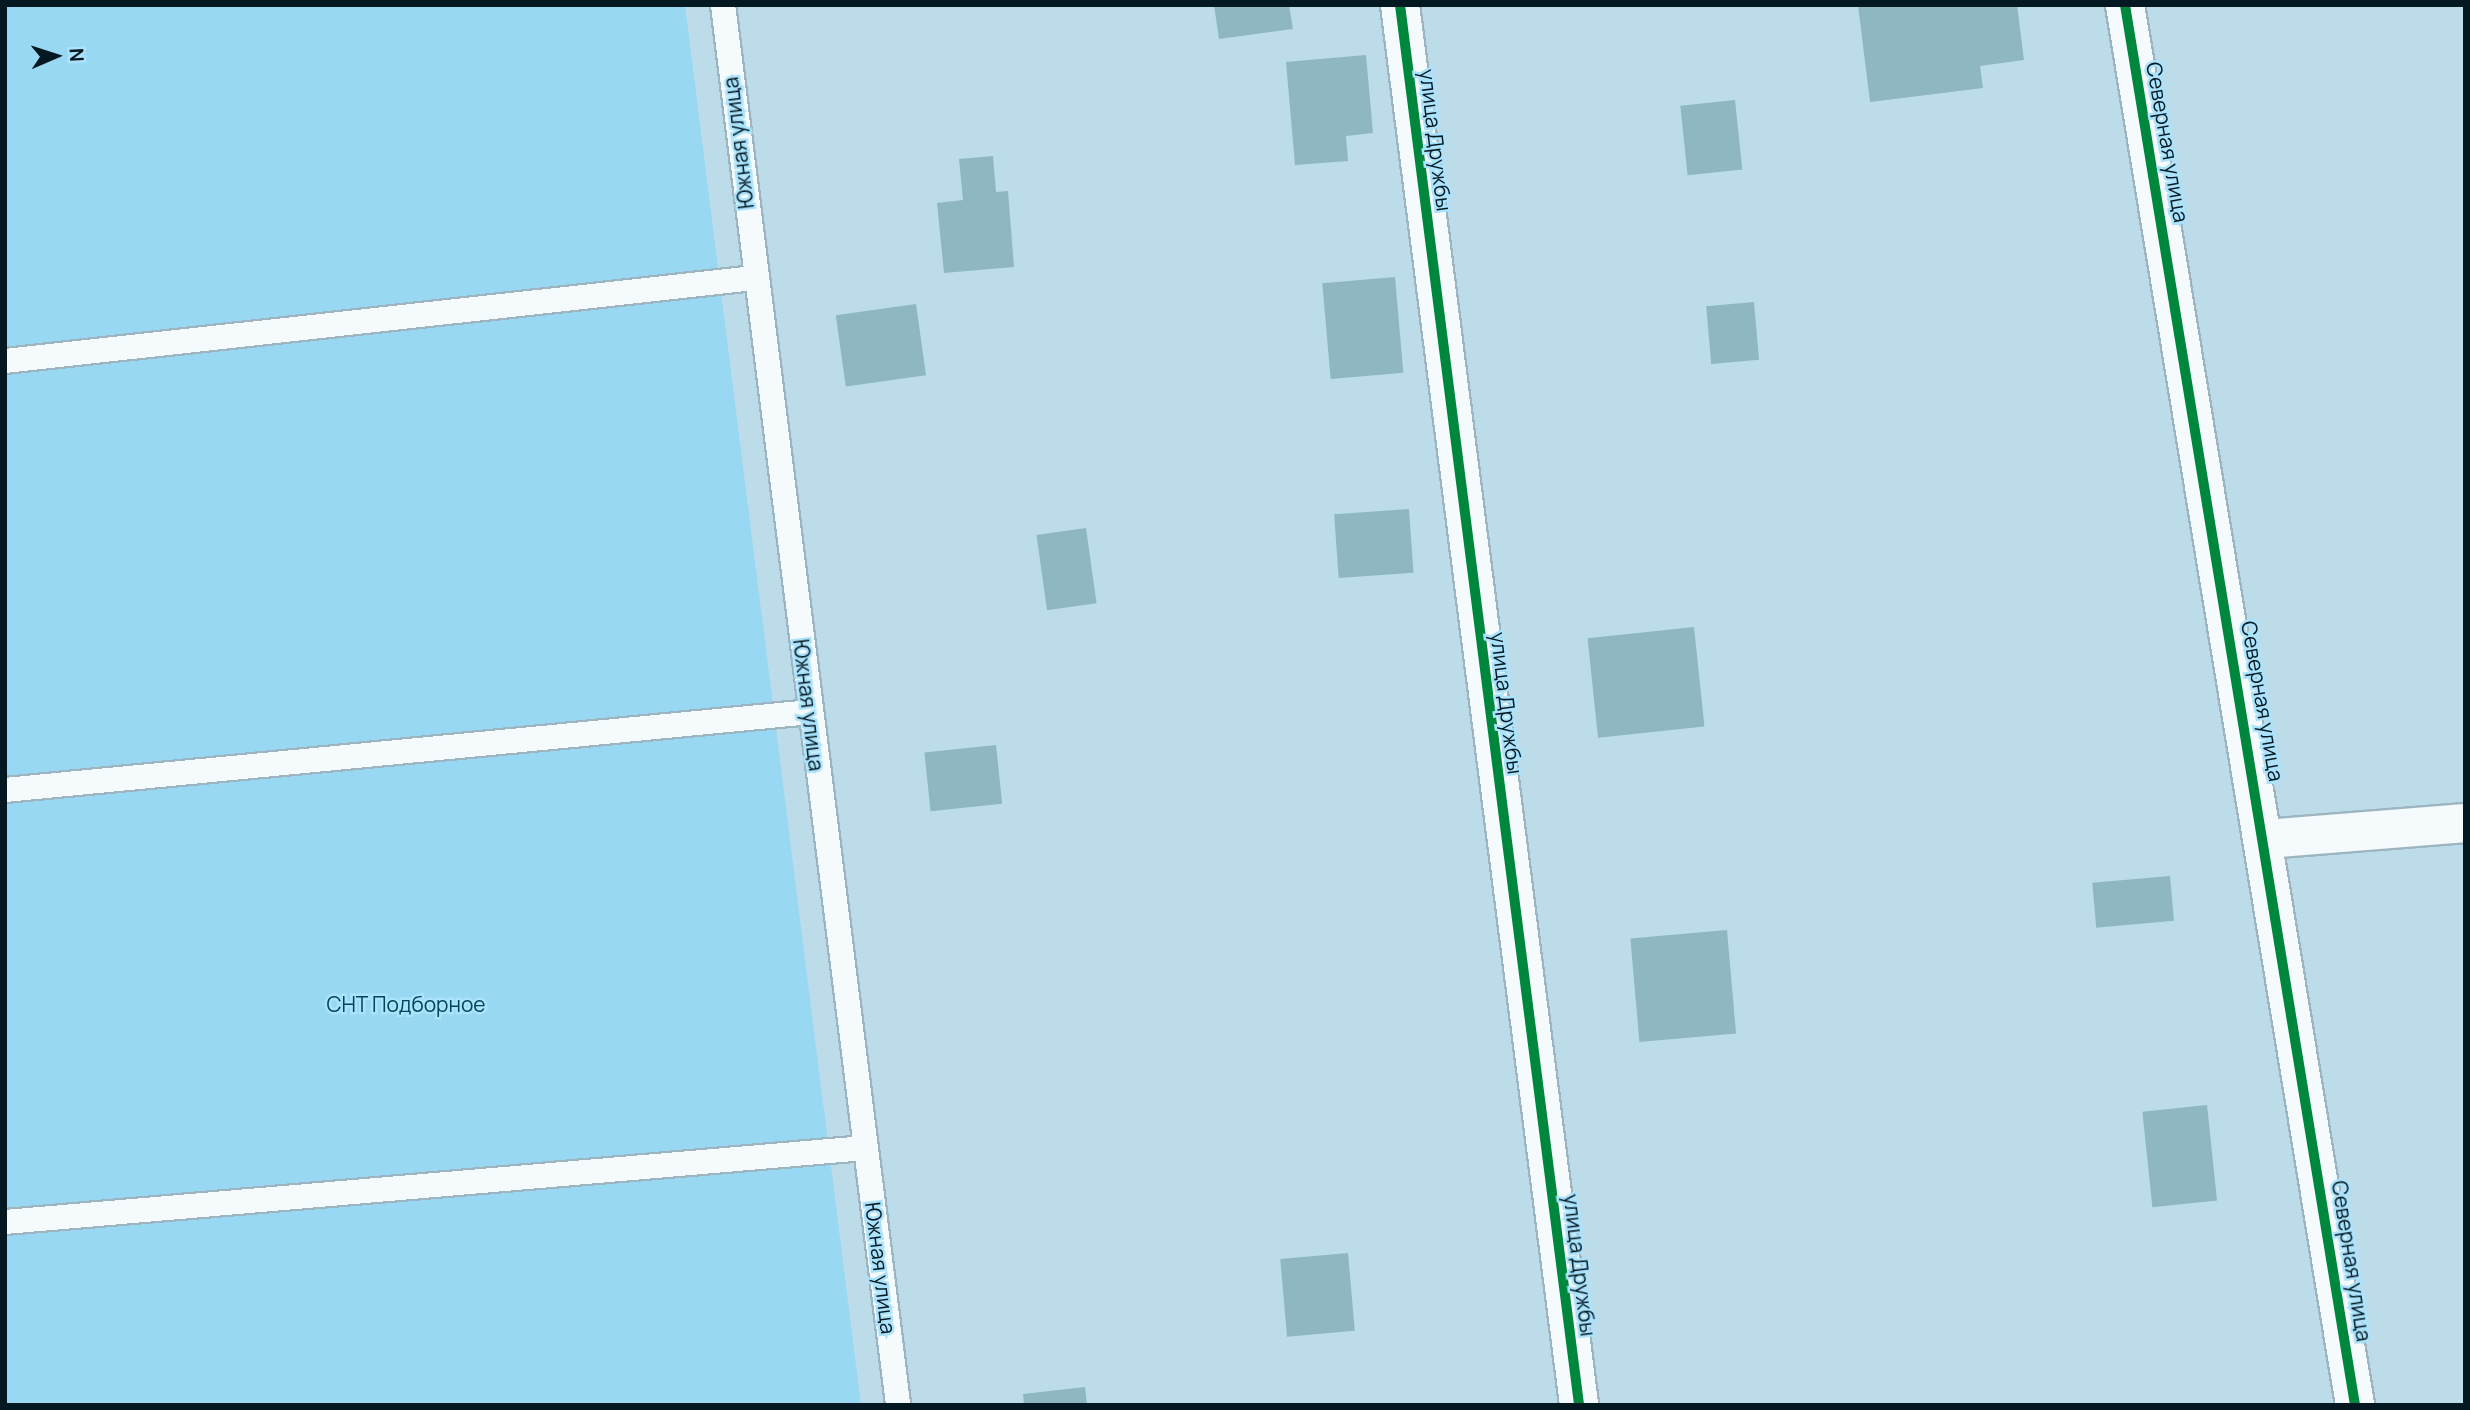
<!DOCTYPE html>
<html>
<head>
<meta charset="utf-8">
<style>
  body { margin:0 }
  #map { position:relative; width:2470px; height:1410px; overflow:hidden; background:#bddcea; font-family:Manrope,sans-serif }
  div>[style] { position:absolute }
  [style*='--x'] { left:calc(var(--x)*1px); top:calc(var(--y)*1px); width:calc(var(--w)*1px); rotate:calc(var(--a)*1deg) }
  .green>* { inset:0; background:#99d8f3 }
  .building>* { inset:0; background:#8eb7c1; transform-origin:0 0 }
  .roads { filter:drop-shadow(2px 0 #9db5c0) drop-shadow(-2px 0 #9db5c0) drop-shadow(0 2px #9db5c0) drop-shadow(0 -2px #9db5c0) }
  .service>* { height:24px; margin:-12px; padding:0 12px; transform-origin:12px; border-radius:12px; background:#f5fafc }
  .minor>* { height:38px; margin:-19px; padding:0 19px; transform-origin:19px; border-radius:19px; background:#f5fafc }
  .cycleway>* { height:10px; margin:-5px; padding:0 5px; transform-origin:5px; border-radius:5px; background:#00873e }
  span { translate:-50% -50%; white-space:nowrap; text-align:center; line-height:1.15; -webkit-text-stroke:5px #abe3fc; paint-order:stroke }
  .street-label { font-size:21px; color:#031821 }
  .park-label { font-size:21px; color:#00455b }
  .frame { position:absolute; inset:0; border:7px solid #031821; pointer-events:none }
  .north { position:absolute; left:21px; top:21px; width:70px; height:70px; -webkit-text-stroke:5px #abe3fc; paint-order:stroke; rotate:87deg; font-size:19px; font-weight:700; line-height:28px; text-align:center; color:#031821 }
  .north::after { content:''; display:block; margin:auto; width:24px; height:32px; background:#031821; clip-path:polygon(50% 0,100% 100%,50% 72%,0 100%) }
</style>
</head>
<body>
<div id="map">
  <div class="green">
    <div style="clip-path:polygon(5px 5px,685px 5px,861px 1405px,5px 1405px)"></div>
  </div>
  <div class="building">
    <div style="clip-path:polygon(1214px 5px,1289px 5px,1293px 29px,1219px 39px)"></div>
    <div style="clip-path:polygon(1858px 5px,2017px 5px,2024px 60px,1980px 66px,1983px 88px,1870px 102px)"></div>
    <div style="clip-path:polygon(1366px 55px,1373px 133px,1346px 136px,1348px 161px,1295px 165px,1286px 62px)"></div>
    <div style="left:1735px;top:100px;width:70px;height:55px;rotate:84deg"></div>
    <div style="clip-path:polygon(993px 156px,996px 192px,1008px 191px,1014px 267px,944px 273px,937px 203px,963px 200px,959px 159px)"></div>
    <div style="left:1395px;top:277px;width:96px;height:73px;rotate:85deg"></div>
    <div style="left:1754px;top:302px;width:58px;height:48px;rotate:85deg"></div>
    <div style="left:916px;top:304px;width:72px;height:81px;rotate:82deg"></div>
    <div style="left:1409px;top:509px;width:64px;height:75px;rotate:86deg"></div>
    <div style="left:1086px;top:528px;width:76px;height:50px;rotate:82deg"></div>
    <div style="left:1694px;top:627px;width:100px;height:107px;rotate:84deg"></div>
    <div style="left:996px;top:745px;width:59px;height:72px;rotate:84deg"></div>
    <div style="left:2170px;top:876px;width:45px;height:78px;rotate:85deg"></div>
    <div style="left:1727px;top:930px;width:104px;height:97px;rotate:85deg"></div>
    <div style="left:2207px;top:1105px;width:96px;height:65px;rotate:84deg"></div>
    <div style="left:1348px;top:1253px;width:78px;height:68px;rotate:85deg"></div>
    <div style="clip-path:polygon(1085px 1387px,1087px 1405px,1024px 1405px,1023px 1394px)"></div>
  </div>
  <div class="roads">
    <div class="service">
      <div style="--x:723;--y:5;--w:1411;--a:82.87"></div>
      <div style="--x:5;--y:361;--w:755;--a:-6.32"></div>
      <div style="--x:5;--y:790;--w:809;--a:-5.53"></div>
      <div style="--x:5;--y:1222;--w:863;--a:-4.92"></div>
    </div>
    <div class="minor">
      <div style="--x:1400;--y:5;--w:1411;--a:82.71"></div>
      <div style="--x:2125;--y:5;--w:1419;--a:80.67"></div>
      <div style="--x:2266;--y:839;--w:200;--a:-4.6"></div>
    </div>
  </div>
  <div class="cycleway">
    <div style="--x:1400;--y:5;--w:1411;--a:82.71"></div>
    <div style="--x:2125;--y:5;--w:1419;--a:80.67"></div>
  </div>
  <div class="street-label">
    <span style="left:1436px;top:140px;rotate:83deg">улица Дружбы</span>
    <span style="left:2168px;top:142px;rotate:80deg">Северная улица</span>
    <span style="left:738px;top:143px;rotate:-97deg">Южная улица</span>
    <span style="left:2263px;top:701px;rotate:80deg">Северная улица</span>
    <span style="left:1507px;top:703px;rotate:83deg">улица Дружбы</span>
    <span style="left:809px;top:705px;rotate:83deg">Южная улица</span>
    <span style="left:2352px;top:1261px;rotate:81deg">Северная улица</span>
    <span style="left:1580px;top:1265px;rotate:83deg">улица Дружбы</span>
    <span style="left:881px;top:1268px;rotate:83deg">Южная улица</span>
  </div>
  <div class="park-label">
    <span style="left:406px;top:1004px">СНТ Подборное</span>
  </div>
  <div class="frame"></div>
  <div class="north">N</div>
</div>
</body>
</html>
